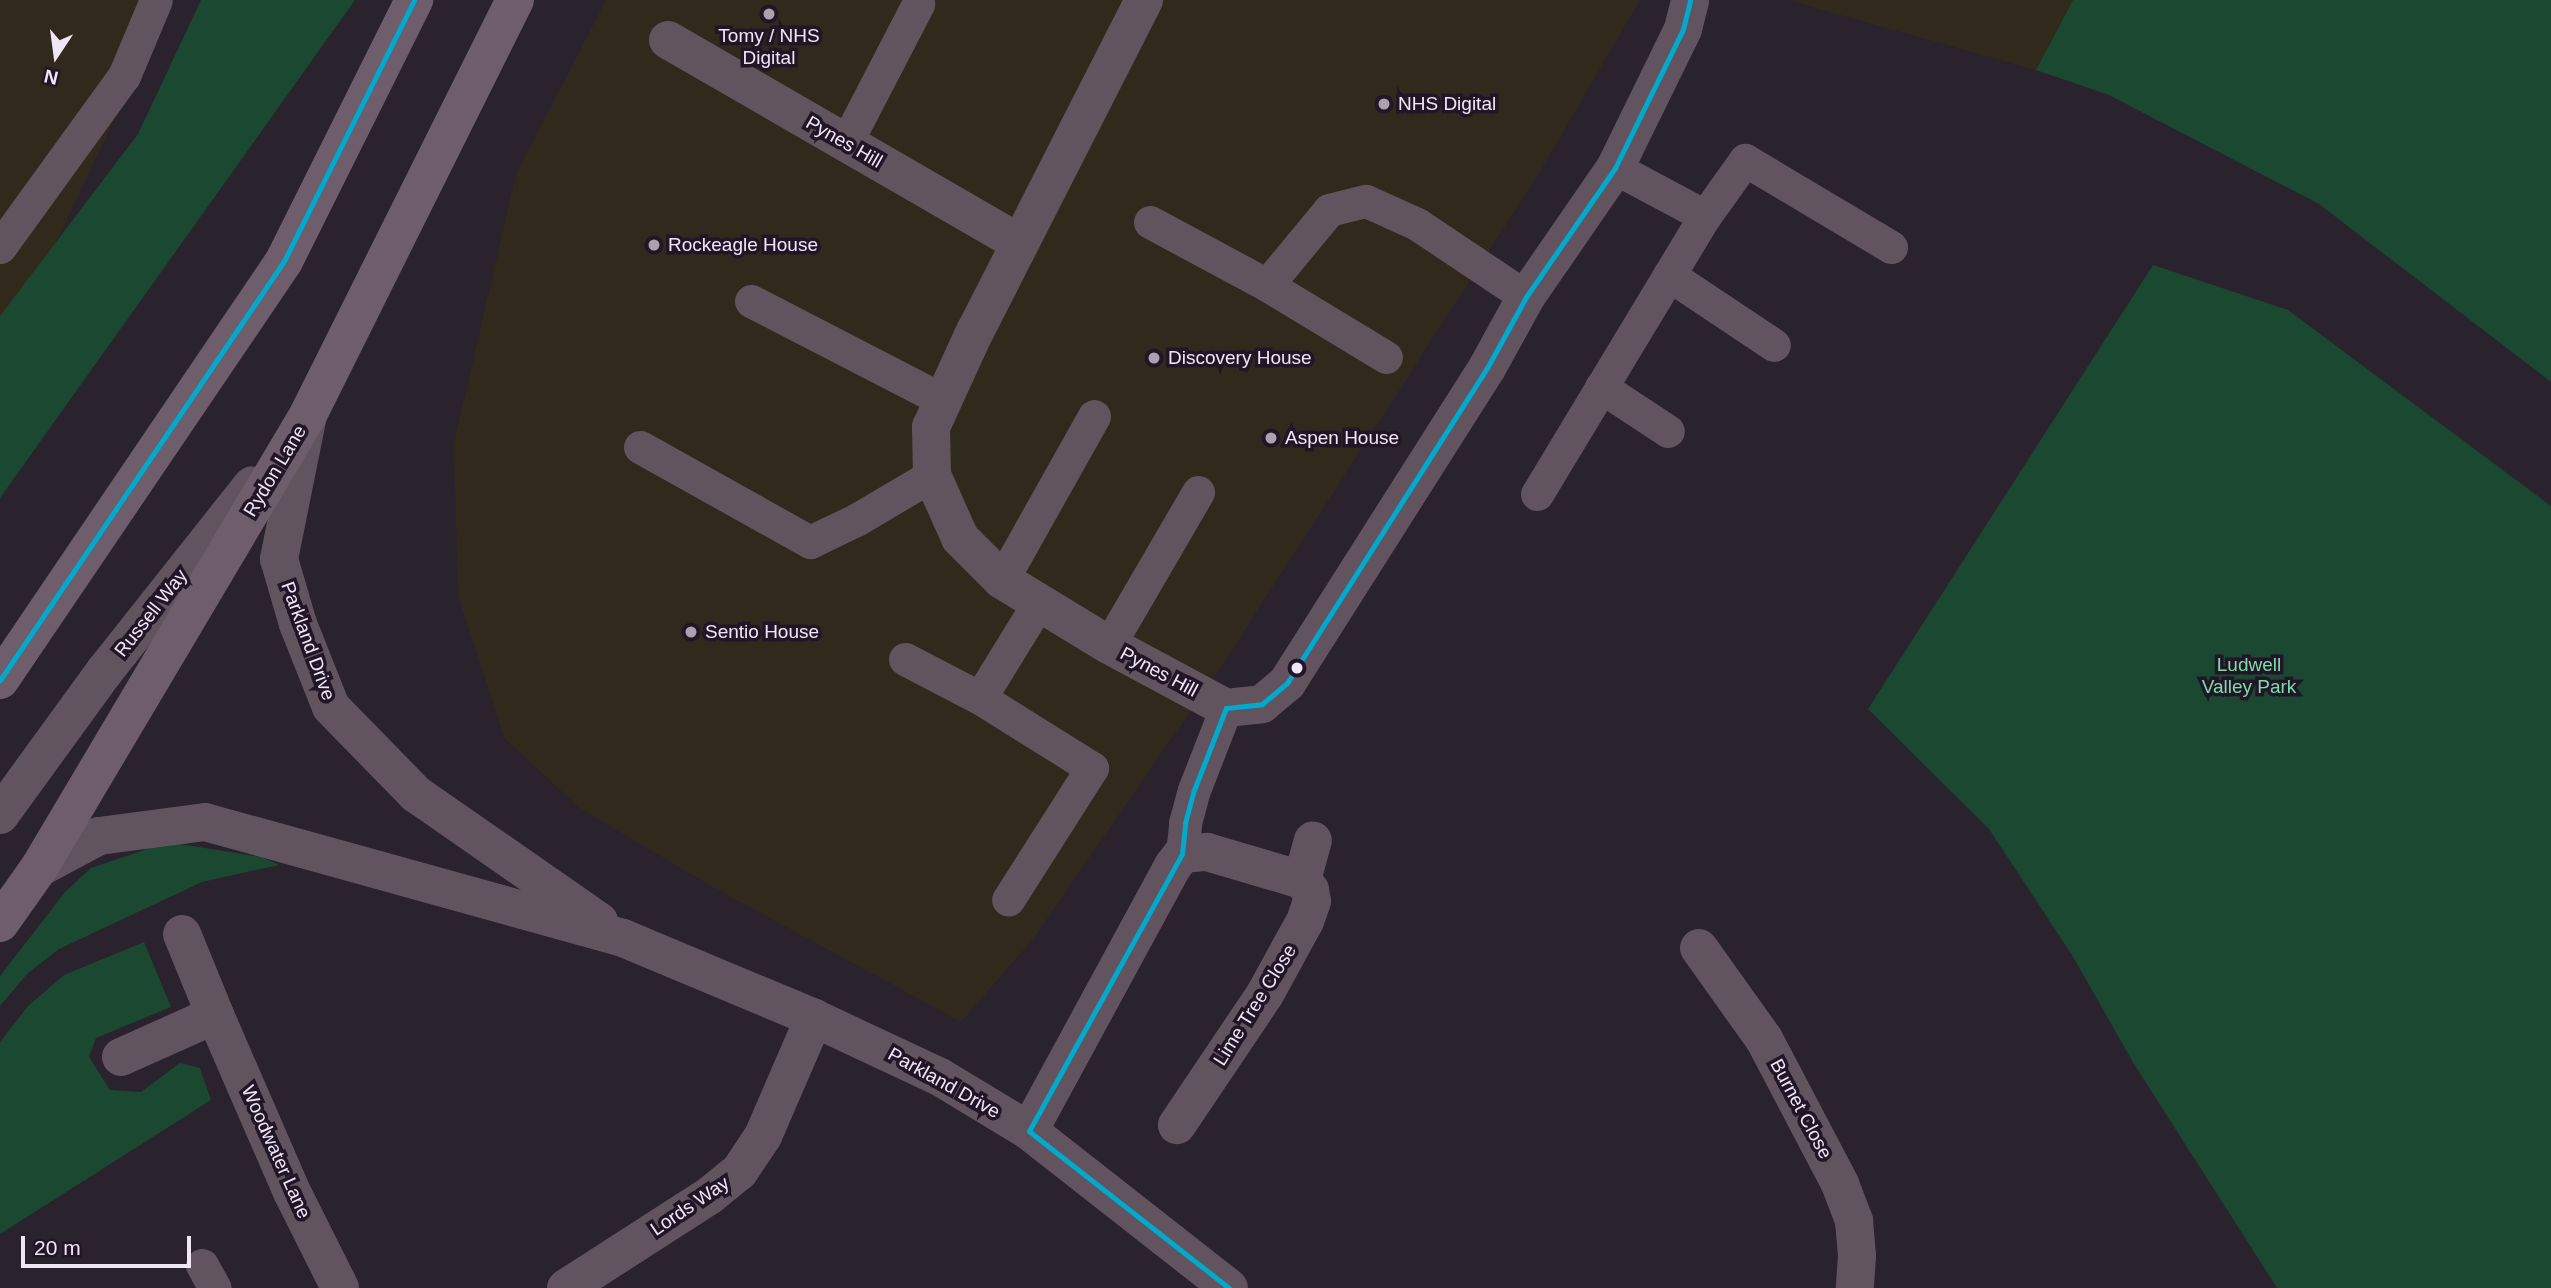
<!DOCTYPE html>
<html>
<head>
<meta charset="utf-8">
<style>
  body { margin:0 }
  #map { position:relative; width:2551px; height:1288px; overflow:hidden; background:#2a222d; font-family:Helvetica,sans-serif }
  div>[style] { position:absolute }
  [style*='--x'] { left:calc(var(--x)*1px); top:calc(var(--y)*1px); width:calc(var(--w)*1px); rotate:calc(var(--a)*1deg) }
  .commercial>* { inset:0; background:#32291d }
  .green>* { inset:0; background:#1a4831 }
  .service>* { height:33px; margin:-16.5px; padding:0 16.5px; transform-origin:16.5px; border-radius:16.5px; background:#62545e }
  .minor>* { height:38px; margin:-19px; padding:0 19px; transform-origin:19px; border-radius:19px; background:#62545e }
  .primary>* { height:38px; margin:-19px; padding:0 19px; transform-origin:19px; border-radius:19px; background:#6e5d6a }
  .bus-1>* { height:5px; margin:-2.5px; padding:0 2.5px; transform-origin:2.5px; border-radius:2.5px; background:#00a9ce }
  .dots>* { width:19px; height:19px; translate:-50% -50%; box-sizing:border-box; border:4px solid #221527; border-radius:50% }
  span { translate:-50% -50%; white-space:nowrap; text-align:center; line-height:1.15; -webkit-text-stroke:7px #221527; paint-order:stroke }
  .poi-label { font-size:19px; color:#f0e7f4 }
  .left { translate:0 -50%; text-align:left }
  .street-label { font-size:19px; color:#f0e7f4 }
  .park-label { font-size:19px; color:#7adea6 }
  .north { position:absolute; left:21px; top:21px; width:70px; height:70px; -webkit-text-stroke:5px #221527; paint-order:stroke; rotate:193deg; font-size:19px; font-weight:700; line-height:28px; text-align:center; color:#f0e7f4 }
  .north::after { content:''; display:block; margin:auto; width:24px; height:32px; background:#f0e7f4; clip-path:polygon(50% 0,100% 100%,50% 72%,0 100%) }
  .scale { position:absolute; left:21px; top:1236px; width:170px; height:32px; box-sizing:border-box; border:4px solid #f0e7f4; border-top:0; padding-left:9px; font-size:21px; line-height:24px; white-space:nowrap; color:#f0e7f4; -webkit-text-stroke:5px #221527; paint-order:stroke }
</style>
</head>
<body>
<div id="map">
  <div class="commercial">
    <div style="clip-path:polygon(0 0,171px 0,0 361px)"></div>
    <div style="clip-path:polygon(606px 0,1640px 0,1538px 175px,1219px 670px,1033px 939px,961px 1022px,709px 885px,581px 809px,505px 739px,458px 596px,454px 443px,516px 174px)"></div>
    <div style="clip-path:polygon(1787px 0,2073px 0,2036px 70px)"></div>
  </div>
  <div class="green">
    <div style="clip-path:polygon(201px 0,355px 0,0 498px,0 316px,138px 134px)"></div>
    <div style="clip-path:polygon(2073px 0,2551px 0,2551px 382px,2319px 204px,2109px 95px,2036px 70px)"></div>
    <div style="clip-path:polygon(2153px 265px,2288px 310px,2551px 506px,2551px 1288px,2277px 1288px,2134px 1064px,2072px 955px,1989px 829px,1868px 709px)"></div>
    <div style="clip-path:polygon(168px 842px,261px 857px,279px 865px,202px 882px,59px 949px,28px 973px,0 1006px,0 976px,65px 892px,91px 868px)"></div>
    <div style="clip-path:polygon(144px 942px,171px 1007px,96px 1038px,89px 1057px,110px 1090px,141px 1092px,180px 1063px,200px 1068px,211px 1100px,0 1234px,0 1042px,28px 1006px,64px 975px)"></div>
  </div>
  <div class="service">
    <div style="--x:846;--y:143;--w:157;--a:-62.6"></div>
    <div style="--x:1705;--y:216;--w:69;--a:-54.5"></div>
    <div style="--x:1745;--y:160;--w:170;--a:30.8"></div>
    <div style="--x:1150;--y:222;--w:133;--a:28.3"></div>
    <div style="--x:1267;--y:285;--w:97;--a:-50.4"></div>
    <div style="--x:1329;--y:210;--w:38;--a:-14"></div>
    <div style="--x:1366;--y:201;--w:56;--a:24.3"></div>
    <div style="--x:1417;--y:224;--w:131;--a:33.8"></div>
    <div style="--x:0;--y:247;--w:211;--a:-54.1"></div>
    <div style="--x:124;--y:76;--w:82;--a:-67.2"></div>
    <div style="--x:1669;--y:275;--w:126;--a:33.7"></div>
    <div style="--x:1267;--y:285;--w:139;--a:31.2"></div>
    <div style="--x:751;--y:301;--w:216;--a:27.3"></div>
    <div style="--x:1601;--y:387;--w:80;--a:33.3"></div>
    <div style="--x:640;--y:447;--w:195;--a:29.2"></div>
    <div style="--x:810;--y:542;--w:51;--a:-25.6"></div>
    <div style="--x:856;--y:520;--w:88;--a:-30.6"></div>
    <div style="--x:1537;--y:494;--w:325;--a:-58.9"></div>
    <div style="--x:1705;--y:216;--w:102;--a:-151.9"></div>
    <div style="--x:1002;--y:580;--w:188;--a:-60.7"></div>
    <div style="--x:1109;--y:645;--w:177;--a:-59.8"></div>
    <div style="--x:905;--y:659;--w:85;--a:27.5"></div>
    <div style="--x:980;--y:698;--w:132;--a:32"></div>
    <div style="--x:1092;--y:768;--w:156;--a:122.5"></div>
    <div style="--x:980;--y:698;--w:113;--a:-58.4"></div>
    <div style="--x:1182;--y:854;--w:31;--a:-84"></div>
    <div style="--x:1185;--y:823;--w:34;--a:-75"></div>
    <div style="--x:1194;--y:790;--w:88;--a:-68.7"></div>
    <div style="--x:202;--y:1265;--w:26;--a:61"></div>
  </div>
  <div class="minor">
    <div style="--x:1144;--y:0;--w:372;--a:117"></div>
    <div style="--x:975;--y:331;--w:106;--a:114.6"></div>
    <div style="--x:931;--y:427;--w:48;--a:88.8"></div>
    <div style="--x:932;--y:475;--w:69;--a:66"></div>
    <div style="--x:960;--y:538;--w:59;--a:45"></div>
    <div style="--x:1002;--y:580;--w:125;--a:31.3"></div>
    <div style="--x:1109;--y:645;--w:133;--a:28.3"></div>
    <div style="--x:1226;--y:708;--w:36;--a:-6"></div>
    <div style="--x:1262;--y:704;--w:33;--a:-40"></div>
    <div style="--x:1287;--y:683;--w:373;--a:-57.6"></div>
    <div style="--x:1487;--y:368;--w:81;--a:-61.2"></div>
    <div style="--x:1526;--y:297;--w:157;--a:-55.4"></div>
    <div style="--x:1615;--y:168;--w:155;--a:-63.9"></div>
    <div style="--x:1683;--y:29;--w:30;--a:-76"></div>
    <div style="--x:668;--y:40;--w:406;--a:30"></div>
    <div style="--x:307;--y:420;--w:142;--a:101.4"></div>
    <div style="--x:279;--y:559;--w:68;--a:73.7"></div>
    <div style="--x:298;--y:624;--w:89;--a:68.3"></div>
    <div style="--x:331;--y:707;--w:122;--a:45.7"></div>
    <div style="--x:416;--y:794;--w:223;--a:34.8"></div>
    <div style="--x:0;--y:815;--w:177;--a:-54"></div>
    <div style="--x:104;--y:672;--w:238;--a:-51.6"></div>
    <div style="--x:39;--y:868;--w:68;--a:-28.1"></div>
    <div style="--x:99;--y:836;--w:107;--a:-7.5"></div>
    <div style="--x:205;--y:822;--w:434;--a:15.5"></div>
    <div style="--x:623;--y:938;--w:207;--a:22.7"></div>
    <div style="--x:814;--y:1018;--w:139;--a:25.1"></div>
    <div style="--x:940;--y:1077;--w:104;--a:31.2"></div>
    <div style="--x:1029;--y:1131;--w:254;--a:38.1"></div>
    <div style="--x:1302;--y:880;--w:41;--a:-74.6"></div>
    <div style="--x:182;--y:934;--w:87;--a:67.8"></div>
    <div style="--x:1699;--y:948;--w:112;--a:54.5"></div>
    <div style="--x:1764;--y:1039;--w:164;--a:62.3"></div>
    <div style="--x:1840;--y:1184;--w:40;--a:69"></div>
    <div style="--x:1854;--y:1221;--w:35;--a:85"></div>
    <div style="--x:1857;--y:1256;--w:32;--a:94"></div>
    <div style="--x:121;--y:1057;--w:103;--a:-24.1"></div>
    <div style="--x:215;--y:1015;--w:193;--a:66.5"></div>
    <div style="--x:292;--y:1192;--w:107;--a:63.4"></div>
    <div style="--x:1029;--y:1131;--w:302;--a:-61.5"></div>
    <div style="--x:1173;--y:866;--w:15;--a:-53"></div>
    <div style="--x:1182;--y:854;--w:25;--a:-5"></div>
    <div style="--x:1207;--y:852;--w:99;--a:16.4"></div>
    <div style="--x:1302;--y:880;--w:13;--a:51"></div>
    <div style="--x:1310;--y:890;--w:11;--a:80"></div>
    <div style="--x:1312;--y:901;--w:21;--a:109"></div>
    <div style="--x:1305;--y:921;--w:83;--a:118.7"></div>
    <div style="--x:1265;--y:994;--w:158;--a:123.9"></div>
    <div style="--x:566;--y:1288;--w:170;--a:-32.8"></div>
    <div style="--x:709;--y:1196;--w:38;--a:-39"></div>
    <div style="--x:739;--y:1172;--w:43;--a:-56.3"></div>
    <div style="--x:763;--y:1136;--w:129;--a:-66.6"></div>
  </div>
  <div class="primary">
    <div style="--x:0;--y:680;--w:506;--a:-55.87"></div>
    <div style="--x:284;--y:261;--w:292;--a:-63.5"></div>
    <div style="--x:0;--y:923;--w:67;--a:-54.7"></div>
    <div style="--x:39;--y:868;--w:527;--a:-59.3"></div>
    <div style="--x:308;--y:415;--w:464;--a:-63.5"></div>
  </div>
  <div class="bus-1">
    <div style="--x:0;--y:680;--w:506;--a:-55.87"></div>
    <div style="--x:284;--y:261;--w:292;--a:-63.5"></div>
    <div style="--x:1229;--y:1288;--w:254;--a:-141.9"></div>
    <div style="--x:1029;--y:1131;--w:316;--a:-61.1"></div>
    <div style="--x:1182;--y:854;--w:31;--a:-84"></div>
    <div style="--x:1185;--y:823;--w:34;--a:-75"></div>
    <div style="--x:1194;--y:790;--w:88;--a:-68.7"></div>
    <div style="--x:1226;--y:708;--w:36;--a:-6"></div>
    <div style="--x:1262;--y:704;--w:33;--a:-40"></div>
    <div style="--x:1287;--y:683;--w:373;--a:-57.6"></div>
    <div style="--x:1487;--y:368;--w:81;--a:-61.2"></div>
    <div style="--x:1526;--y:297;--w:157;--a:-55.4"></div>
    <div style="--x:1615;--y:168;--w:155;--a:-63.9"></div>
    <div style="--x:1683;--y:29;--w:30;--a:-76"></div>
  </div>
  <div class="dots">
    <div style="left:769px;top:14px;background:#aba2ae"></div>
    <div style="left:1384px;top:104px;background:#aba2ae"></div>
    <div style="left:654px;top:245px;background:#aba2ae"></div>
    <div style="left:1154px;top:358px;background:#aba2ae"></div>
    <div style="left:1271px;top:438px;background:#aba2ae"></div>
    <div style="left:691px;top:632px;background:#aba2ae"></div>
    <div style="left:1297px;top:668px;background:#f0e7f4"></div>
  </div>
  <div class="poi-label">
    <span style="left:769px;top:47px">Tomy / NHS<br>Digital</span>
    <span class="left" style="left:1398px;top:104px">NHS Digital</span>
    <span class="left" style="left:668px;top:245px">Rockeagle House</span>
    <span class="left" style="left:1168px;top:358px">Discovery House</span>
    <span class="left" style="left:1285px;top:438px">Aspen House</span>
    <span class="left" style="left:705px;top:632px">Sentio House</span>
  </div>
  <div class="street-label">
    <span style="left:844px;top:142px;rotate:30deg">Pynes Hill</span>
    <span style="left:275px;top:471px;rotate:-59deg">Rydon Lane</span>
    <span style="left:151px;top:613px;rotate:-52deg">Russell Way</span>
    <span style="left:308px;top:641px;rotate:70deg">Parkland Drive</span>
    <span style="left:1159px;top:672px;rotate:28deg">Pynes Hill</span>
    <span style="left:1255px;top:1005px;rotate:-58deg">Lime Tree Close</span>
    <span style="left:944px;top:1083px;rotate:29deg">Parkland Drive</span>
    <span style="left:1801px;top:1109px;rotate:62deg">Burnet Close</span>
    <span style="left:276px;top:1152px;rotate:66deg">Woodwater Lane</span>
    <span style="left:690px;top:1206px;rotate:-34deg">Lords Way</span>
  </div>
  <div class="park-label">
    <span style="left:2249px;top:676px">Ludwell<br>Valley Park</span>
  </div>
  <div class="north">N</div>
  <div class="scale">20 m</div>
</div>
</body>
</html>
